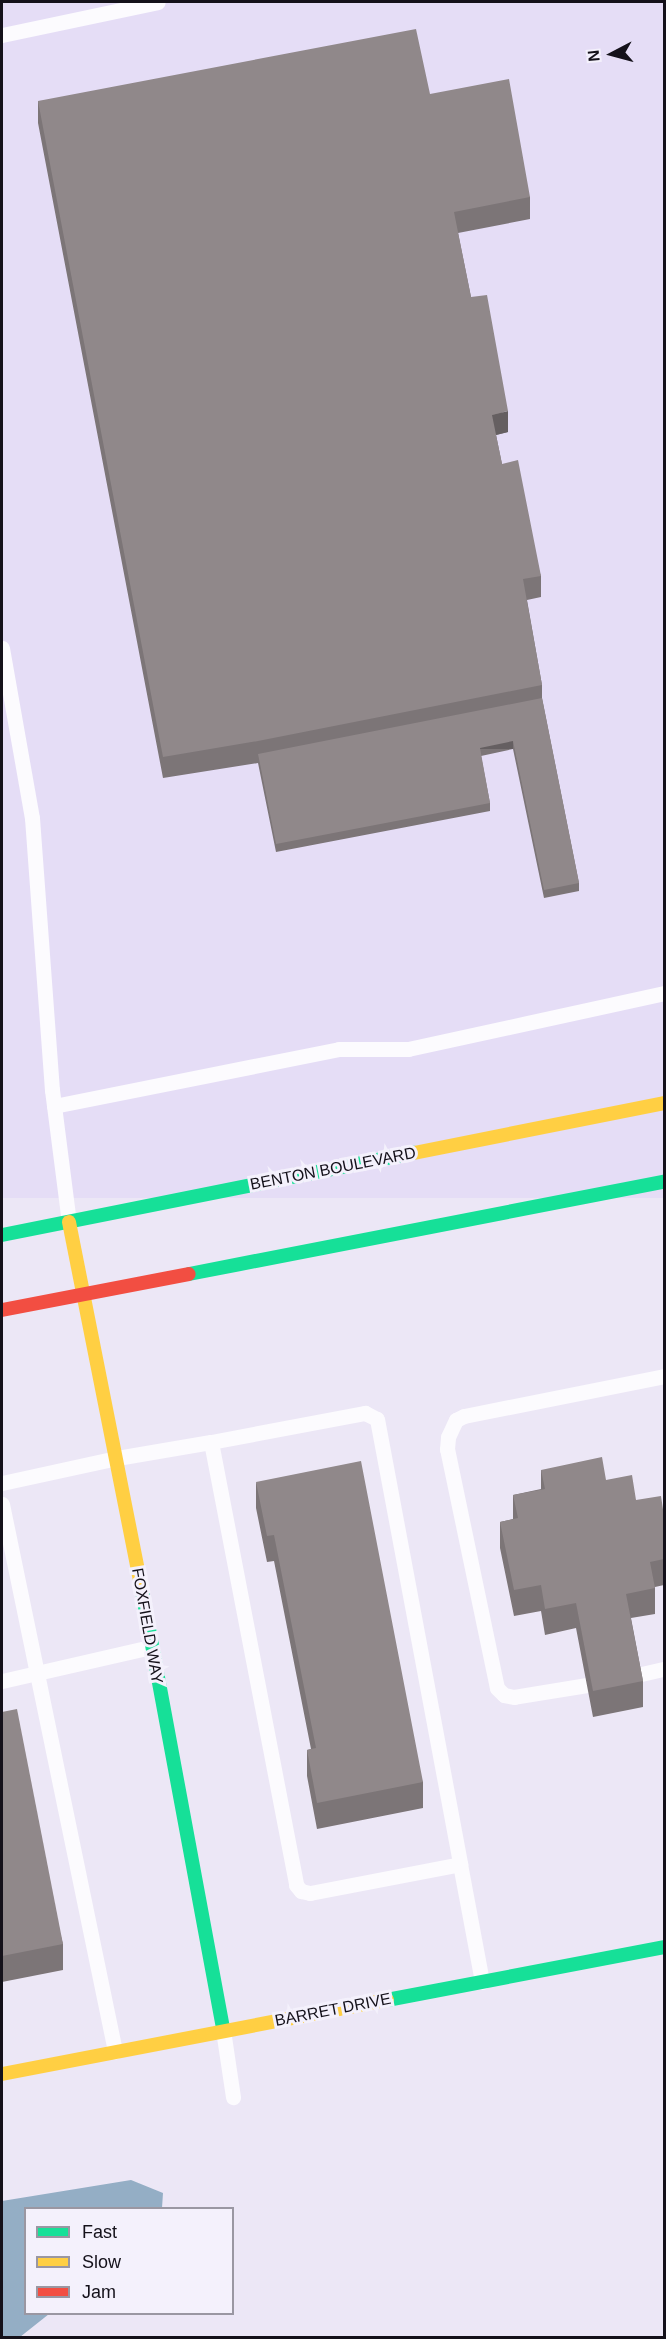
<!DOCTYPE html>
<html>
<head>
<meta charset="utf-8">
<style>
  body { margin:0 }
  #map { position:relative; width:666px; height:2339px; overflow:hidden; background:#ece7f6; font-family:Arial,sans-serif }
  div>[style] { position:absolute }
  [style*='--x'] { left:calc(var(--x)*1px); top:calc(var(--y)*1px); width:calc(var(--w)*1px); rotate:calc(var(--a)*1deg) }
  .built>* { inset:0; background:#e5ddf6; transform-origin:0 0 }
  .water>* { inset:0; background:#94aec5 }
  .lane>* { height:15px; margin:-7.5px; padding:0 7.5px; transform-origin:7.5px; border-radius:7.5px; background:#fcfbfe }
  .fast>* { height:14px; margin:-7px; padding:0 7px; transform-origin:7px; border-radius:7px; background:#16e098 }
  .slow>* { height:14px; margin:-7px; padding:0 7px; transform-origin:7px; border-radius:7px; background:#ffcf43 }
  .jam>* { height:14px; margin:-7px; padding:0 7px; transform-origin:7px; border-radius:7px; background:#f24e42 }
  .wall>* { inset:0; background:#7c7577 }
  .shaded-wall>* { inset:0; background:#655f61; transform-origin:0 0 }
  .building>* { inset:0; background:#90888a }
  span { translate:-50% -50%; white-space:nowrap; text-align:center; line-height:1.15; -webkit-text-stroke:6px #f4f1fc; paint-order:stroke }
  .street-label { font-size:16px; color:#14111a }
  .frame { position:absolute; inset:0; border:3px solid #14111a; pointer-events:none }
  .legend { position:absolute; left:24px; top:2207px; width:210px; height:108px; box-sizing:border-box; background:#f4f1fc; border:2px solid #9a97a2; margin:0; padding:8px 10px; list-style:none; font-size:18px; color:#14111a }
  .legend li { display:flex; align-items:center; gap:12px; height:30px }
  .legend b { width:30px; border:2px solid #9a97a2 }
  .north { position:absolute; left:582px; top:24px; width:60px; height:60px; -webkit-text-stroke:4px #f4f1fc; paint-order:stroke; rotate:264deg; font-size:16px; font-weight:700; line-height:24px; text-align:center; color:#14111a }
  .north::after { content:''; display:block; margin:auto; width:21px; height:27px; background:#14111a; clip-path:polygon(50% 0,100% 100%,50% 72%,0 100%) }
</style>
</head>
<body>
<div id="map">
  <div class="built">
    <div style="left:2px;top:2px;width:662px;height:1196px"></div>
  </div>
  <div class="water">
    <div style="clip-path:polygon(131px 2180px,163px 2193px,162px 2208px,26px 2208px,26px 2314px,49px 2314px,20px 2337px,2px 2337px,2px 2201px)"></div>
  </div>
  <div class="lane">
    <div style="--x:2;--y:35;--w:159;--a:-11.9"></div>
    <div style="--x:2;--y:648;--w:173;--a:80"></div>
    <div style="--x:32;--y:818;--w:273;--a:85.8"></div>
    <div style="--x:52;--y:1090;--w:133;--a:82.7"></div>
    <div style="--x:54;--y:1106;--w:291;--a:-11.3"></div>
    <div style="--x:339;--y:1049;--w:69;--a:0"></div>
    <div style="--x:408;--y:1049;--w:262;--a:-12.3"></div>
    <div style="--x:211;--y:1442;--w:157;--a:-10.7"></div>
    <div style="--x:365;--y:1413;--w:13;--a:27"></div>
    <div style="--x:377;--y:1419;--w:453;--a:79.4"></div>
    <div style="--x:2;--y:1483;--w:118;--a:-12.3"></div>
    <div style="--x:117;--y:1458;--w:95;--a:-9.7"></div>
    <div style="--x:211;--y:1442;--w:451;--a:79.1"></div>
    <div style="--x:296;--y:1885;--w:8;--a:50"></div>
    <div style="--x:301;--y:1891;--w:9;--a:13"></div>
    <div style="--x:310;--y:1893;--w:153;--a:-10.9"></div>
    <div style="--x:460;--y:1864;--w:120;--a:79.4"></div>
    <div style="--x:2;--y:1504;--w:559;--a:78.33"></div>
    <div style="--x:637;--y:1675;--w:28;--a:-13"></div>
    <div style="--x:2;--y:1681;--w:153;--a:-12.9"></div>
    <div style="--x:587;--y:1685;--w:74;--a:170.7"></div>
    <div style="--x:514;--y:1697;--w:10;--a:-169"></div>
    <div style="--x:504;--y:1695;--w:10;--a:-135"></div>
    <div style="--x:497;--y:1688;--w:244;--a:-101.8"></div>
    <div style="--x:447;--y:1449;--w:12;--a:-85"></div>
    <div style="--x:448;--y:1437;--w:19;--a:-65"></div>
    <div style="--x:456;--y:1420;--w:9;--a:-27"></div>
    <div style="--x:464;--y:1416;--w:204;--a:-11.3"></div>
    <div style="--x:223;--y:2030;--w:68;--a:81.5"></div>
  </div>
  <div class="fast">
    <div style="--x:2;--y:1235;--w:420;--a:-11.3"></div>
    <div style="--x:189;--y:1274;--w:484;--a:-11"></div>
    <div style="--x:142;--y:1591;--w:446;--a:79.5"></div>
    <div style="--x:387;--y:2000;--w:282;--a:-10.8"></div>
  </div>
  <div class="slow">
    <div style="--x:414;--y:1153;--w:255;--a:-11.3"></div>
    <div style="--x:69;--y:1222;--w:376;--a:78.8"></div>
    <div style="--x:2;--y:2074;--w:392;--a:-10.9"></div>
  </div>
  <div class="jam">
    <div style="--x:2;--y:1310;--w:190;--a:-10.9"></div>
  </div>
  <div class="wall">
    <div style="clip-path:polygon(430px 94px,530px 197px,530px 219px,458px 233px,471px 297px,508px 432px,496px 435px,502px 464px,541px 576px,541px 597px,527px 600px,542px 685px,542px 698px,579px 883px,579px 891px,544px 898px,513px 749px,481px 756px,490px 803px,490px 811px,276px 852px,258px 763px,163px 778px,38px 123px,38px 101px)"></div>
    <div style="clip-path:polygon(541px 1470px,606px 1480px,636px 1500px,664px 1516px,664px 1585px,655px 1587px,655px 1614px,631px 1618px,643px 1681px,643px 1707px,593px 1717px,576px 1628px,545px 1635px,541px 1611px,514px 1616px,500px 1548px,500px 1522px,513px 1519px,513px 1495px,541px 1489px)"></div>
    <div style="clip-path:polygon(256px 1482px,423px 1782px,423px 1808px,317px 1829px,307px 1776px,307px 1750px,311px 1749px,274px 1561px,267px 1562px,256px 1508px)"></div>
    <div style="clip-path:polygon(2px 1712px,63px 1944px,63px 1970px,2px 1982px)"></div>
  </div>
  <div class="shaded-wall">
    <div style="clip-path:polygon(508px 411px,508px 432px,492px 436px,492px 415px)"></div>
    <div style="left:513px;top:741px;width:8px;height:34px;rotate:90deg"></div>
  </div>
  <div class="building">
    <div style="clip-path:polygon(416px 29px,430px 94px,509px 79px,530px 197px,454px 212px,471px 297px,487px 295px,508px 411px,492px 415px,502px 464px,518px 460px,541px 576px,523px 579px,542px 685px,258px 741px,163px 757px,38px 101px)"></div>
    <div style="clip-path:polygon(542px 698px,579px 883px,544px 890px,513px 741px,480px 748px,490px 803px,276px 844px,258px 754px)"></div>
    <div style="clip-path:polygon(602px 1457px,606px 1480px,632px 1475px,636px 1500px,661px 1496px,664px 1516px,664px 1559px,650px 1562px,655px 1588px,626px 1594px,643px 1681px,593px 1691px,576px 1603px,545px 1609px,541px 1585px,514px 1590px,500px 1522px,518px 1518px,513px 1495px,545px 1489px,541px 1470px)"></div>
    <div style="clip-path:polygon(361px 1461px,423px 1782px,317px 1803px,307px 1750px,316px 1748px,274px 1535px,267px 1536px,256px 1482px)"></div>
    <div style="clip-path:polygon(17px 1709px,63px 1944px,2px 1956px,2px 1712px)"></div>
  </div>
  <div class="street-label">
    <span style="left:333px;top:1169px;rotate:-11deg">BENTON BOULEVARD</span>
    <span style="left:147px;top:1626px;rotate:80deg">FOXFIELD WAY</span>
    <span style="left:333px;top:2010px;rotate:-11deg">BARRET DRIVE</span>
  </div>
  <div class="frame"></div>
  <ul class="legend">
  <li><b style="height:8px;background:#16e098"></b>Fast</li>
  <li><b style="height:8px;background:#ffcf43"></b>Slow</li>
  <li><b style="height:8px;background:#f24e42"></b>Jam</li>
  </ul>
  <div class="north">N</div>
</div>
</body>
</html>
